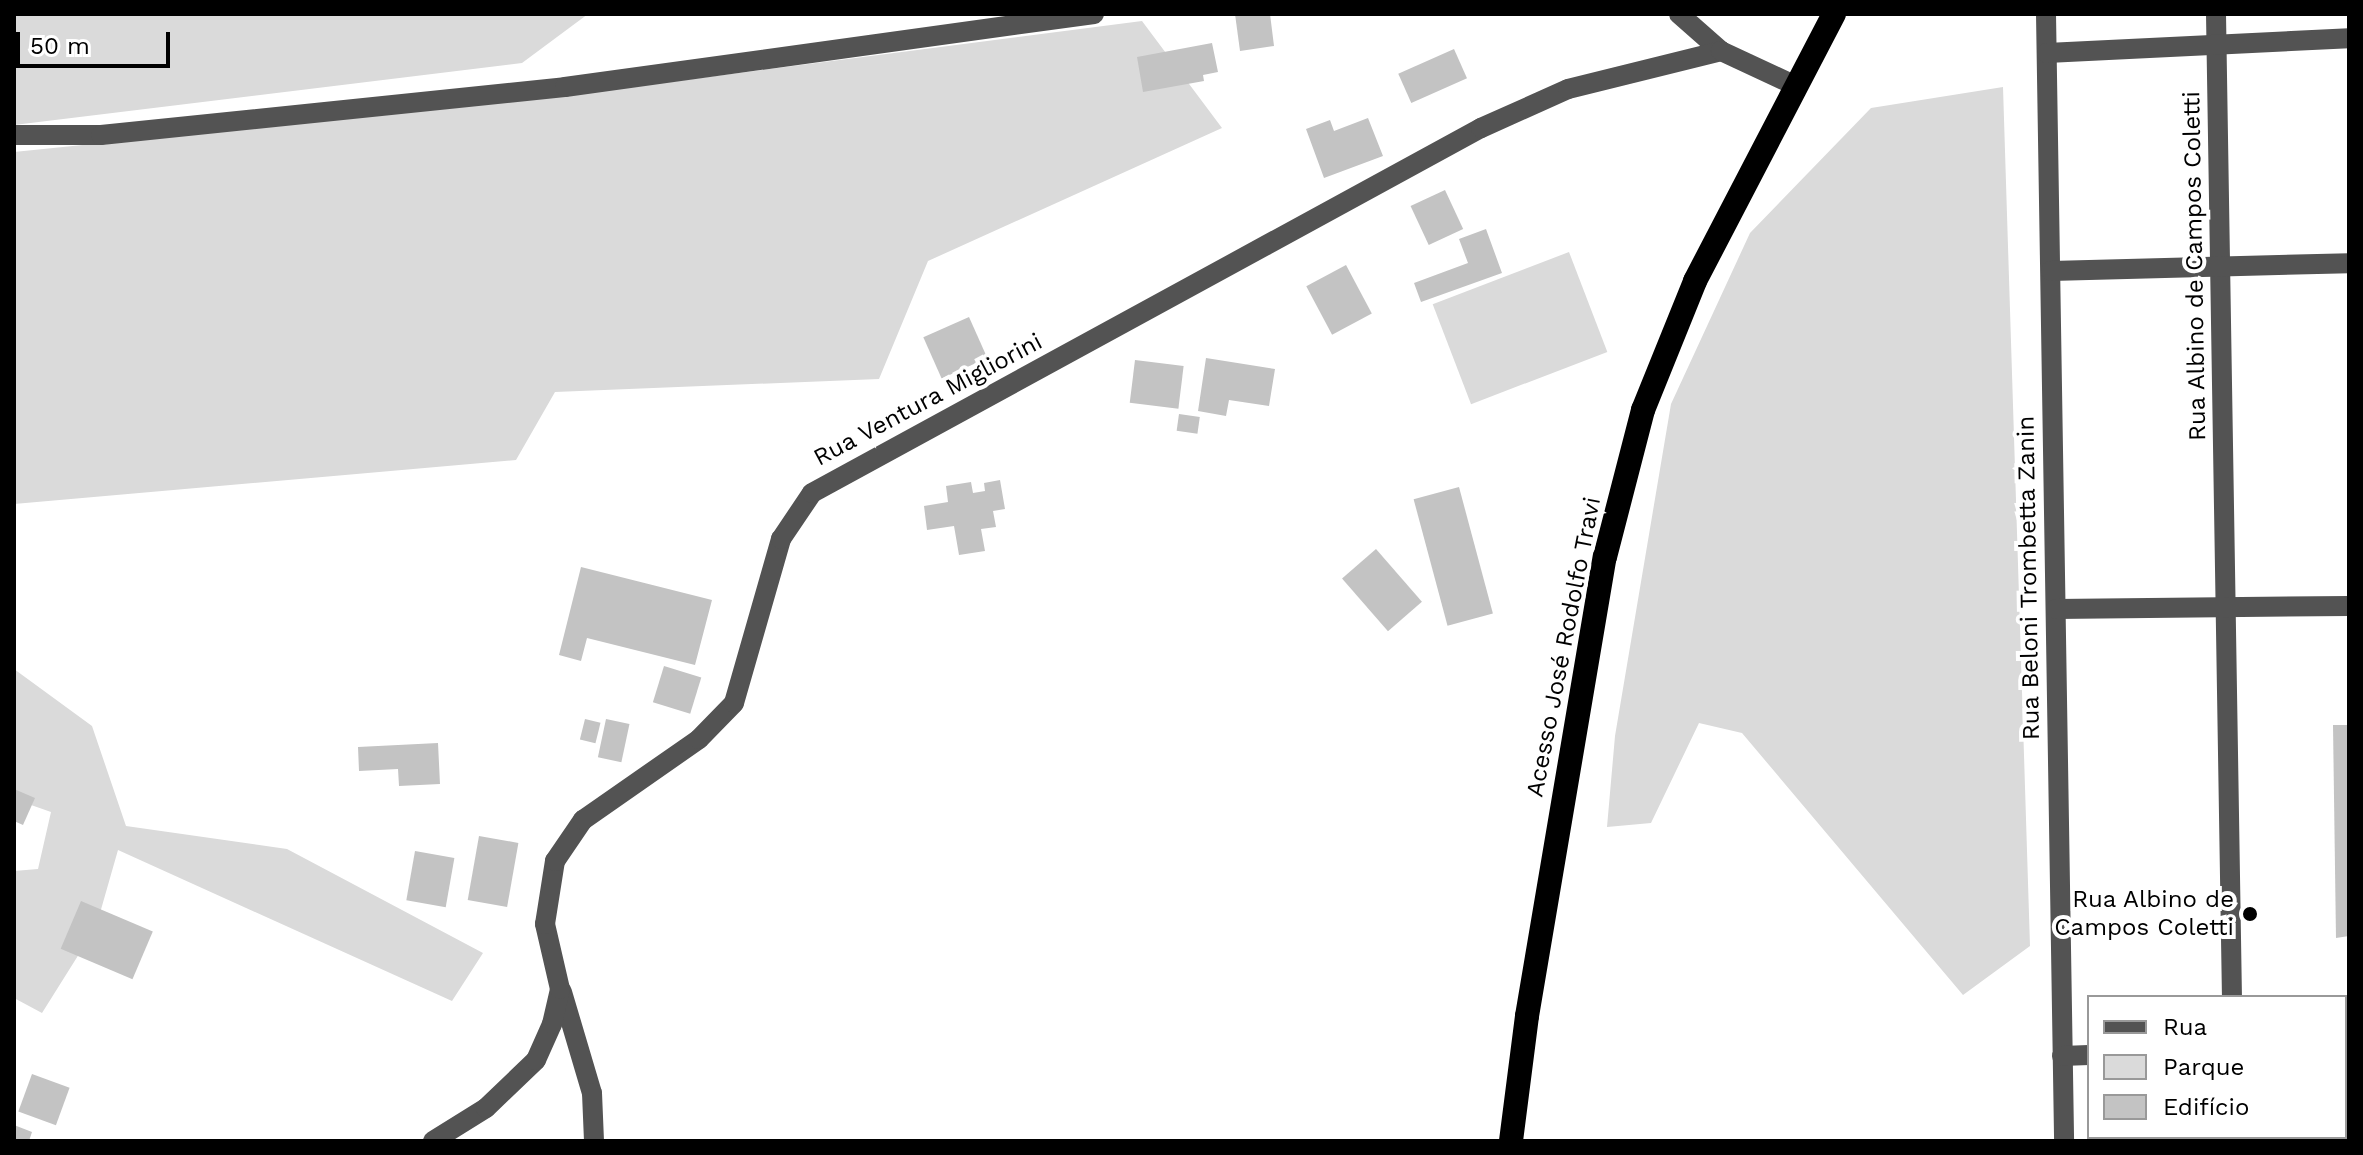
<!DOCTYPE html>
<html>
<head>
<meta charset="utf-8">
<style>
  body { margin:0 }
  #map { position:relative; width:2363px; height:1155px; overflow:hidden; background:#fff; font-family:"Work Sans",sans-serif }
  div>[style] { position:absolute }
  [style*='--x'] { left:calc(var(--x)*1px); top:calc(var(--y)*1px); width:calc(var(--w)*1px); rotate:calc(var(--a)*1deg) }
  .green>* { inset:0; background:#dadada; transform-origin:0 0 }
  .building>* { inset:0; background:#c3c3c3; transform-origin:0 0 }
  .minor>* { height:20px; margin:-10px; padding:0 10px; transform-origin:10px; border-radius:10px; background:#535353 }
  .highway>* { height:24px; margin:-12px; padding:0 12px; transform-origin:12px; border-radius:12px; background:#000 }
  .dots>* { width:22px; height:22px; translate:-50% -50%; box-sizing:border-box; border:4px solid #fff; border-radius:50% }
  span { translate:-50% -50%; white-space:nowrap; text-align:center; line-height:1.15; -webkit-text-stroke:8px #fff; paint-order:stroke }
  .street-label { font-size:24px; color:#000 }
  .poi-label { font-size:24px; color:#000 }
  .right { translate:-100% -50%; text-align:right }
  .frame { position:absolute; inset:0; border:16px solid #000; pointer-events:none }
  .legend { position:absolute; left:2087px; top:995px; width:260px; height:144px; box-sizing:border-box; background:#fff; border:2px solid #999; margin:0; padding:10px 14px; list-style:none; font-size:24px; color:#000 }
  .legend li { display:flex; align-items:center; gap:16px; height:40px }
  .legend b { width:40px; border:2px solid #999 }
  .scale { position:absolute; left:16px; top:32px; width:154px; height:36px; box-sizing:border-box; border:4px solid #000; border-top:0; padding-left:10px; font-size:24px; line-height:28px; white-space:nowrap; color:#000; -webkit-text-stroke:6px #fff; paint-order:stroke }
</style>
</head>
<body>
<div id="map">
  <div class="green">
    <div style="clip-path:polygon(14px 14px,588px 14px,522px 63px,14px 125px)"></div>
    <div style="clip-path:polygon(1142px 21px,1222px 128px,928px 261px,879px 379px,555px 392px,516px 460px,14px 504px,14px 152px,561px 96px)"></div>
    <div style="clip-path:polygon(2003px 87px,2030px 946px,1963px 995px,1742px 733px,1699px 723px,1651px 823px,1607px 827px,1615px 736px,1671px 404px,1750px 233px,1871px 108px)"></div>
    <div style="left:1569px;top:252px;width:107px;height:146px;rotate:69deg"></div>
    <div style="clip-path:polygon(14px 669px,92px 726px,126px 826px,287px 849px,483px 953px,452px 1001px,118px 850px,96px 927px,42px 1013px,14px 998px,14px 871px,38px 869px,51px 812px,14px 799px)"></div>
  </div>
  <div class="building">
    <div style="clip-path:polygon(1235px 14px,1270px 14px,1274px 46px,1240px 51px)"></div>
    <div style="clip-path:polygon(1212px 43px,1218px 72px,1203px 75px,1204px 81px,1143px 92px,1137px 57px)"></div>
    <div style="left:1454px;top:49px;width:32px;height:61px;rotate:66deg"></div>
    <div style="clip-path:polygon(1368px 118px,1383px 156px,1324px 178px,1306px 129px,1330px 120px,1334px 131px)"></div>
    <div style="left:1445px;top:190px;width:43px;height:38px;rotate:65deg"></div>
    <div style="clip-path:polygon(1486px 229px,1502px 273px,1421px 302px,1414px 283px,1468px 263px,1459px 239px)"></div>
    <div style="left:1346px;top:265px;width:55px;height:45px;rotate:62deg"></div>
    <div style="left:969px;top:317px;width:45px;height:50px;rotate:66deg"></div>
    <div style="clip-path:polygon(1206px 358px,1275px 369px,1269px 406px,1229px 400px,1226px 416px,1198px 411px)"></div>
    <div style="left:1135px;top:360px;width:49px;height:43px;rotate:7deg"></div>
    <div style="left:1179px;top:414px;width:21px;height:17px;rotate:8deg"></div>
    <div style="clip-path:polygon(1000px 480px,1005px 509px,993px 511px,996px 527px,981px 529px,985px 551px,959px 555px,954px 526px,927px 530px,924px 506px,948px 502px,946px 486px,971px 482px,973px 493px,985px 491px,984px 483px)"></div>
    <div style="left:1459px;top:487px;width:131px;height:47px;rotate:75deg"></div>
    <div style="left:1376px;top:549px;width:70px;height:45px;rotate:49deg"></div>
    <div style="clip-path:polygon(581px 567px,712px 600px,695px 665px,587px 638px,581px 661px,559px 655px)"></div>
    <div style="left:664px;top:666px;width:39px;height:38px;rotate:17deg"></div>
    <div style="left:585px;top:719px;width:16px;height:21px;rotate:14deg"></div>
    <div style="left:606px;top:719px;width:24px;height:39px;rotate:12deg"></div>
    <div style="clip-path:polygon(2333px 725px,2349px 725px,2349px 936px,2336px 938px)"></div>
    <div style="clip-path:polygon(438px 743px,440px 784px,399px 786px,398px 769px,359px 771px,358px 747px)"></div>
    <div style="clip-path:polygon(14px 789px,35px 798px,23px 825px,14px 821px)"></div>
    <div style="left:479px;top:836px;width:40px;height:65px;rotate:10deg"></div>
    <div style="left:415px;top:851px;width:40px;height:50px;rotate:10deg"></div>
    <div style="left:81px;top:901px;width:78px;height:52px;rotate:23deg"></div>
    <div style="left:32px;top:1074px;width:40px;height:40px;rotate:20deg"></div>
    <div style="clip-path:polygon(14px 1125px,32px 1132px,29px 1141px,14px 1141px)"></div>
  </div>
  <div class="minor">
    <div style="--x:1679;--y:14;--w:56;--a:41.4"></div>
    <div style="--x:2046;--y:14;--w:1127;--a:89.08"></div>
    <div style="--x:2216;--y:14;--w:983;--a:89.07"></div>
    <div style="--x:2047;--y:53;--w:302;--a:-2.8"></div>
    <div style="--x:14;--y:135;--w:87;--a:0"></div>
    <div style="--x:101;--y:135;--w:466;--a:-5.9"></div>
    <div style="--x:565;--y:87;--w:534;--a:-7.86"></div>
    <div style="--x:2051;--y:271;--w:298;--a:-1.5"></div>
    <div style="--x:2056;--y:609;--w:293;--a:-0.6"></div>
    <div style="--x:562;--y:992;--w:105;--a:73.5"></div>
    <div style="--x:592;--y:1093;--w:48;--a:87.6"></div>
    <div style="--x:2345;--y:1050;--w:4;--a:0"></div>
    <div style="--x:2062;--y:1056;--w:27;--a:-2"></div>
    <div style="--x:2235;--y:1137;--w:4;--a:90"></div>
    <div style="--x:433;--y:1141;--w:62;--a:-31.9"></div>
    <div style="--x:486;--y:1108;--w:69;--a:-43.8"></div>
    <div style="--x:536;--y:1060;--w:39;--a:-66"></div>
    <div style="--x:552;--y:1024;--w:36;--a:-77"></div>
    <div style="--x:560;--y:989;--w:67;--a:-103"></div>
    <div style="--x:545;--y:924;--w:64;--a:-81"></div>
    <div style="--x:555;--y:861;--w:50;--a:-55.7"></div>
    <div style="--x:583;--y:820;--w:141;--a:-34.9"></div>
    <div style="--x:699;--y:739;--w:50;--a:-45.8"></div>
    <div style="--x:734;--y:703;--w:171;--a:-74"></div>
    <div style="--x:781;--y:539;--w:55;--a:-56"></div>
    <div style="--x:812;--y:493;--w:762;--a:-28.62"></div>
    <div style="--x:1481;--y:128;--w:95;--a:-24.1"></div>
    <div style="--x:1568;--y:89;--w:158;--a:-13.9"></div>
    <div style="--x:1721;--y:51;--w:83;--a:25"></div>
  </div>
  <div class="highway">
    <div style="--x:1511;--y:1141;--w:126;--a:-82.7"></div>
    <div style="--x:1527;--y:1016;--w:466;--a:-80.4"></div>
    <div style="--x:1605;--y:557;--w:152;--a:-75.5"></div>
    <div style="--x:1643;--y:410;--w:139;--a:-68"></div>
    <div style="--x:1695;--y:281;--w:301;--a:-62.5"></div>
  </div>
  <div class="dots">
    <div style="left:2250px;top:914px;background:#000"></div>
  </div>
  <div class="street-label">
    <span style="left:2195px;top:266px;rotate:-91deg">Rua Albino de Campos Coletti</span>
    <span style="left:928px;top:400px;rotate:-28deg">Rua Ventura Migliorini</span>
    <span style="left:2029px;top:578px;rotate:-91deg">Rua Beloni Trombetta Zanin</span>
    <span style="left:1564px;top:647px;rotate:-79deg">Acesso José Rodolfo Travi</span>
  </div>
  <div class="poi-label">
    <span class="right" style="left:2234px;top:914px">Rua Albino de<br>Campos Coletti</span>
  </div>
  <div class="frame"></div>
  <ul class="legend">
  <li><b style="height:10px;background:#535353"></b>Rua</li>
  <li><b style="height:22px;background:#dadada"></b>Parque</li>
  <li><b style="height:22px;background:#c3c3c3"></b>Edifício</li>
  </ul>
  <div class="scale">50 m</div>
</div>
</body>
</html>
